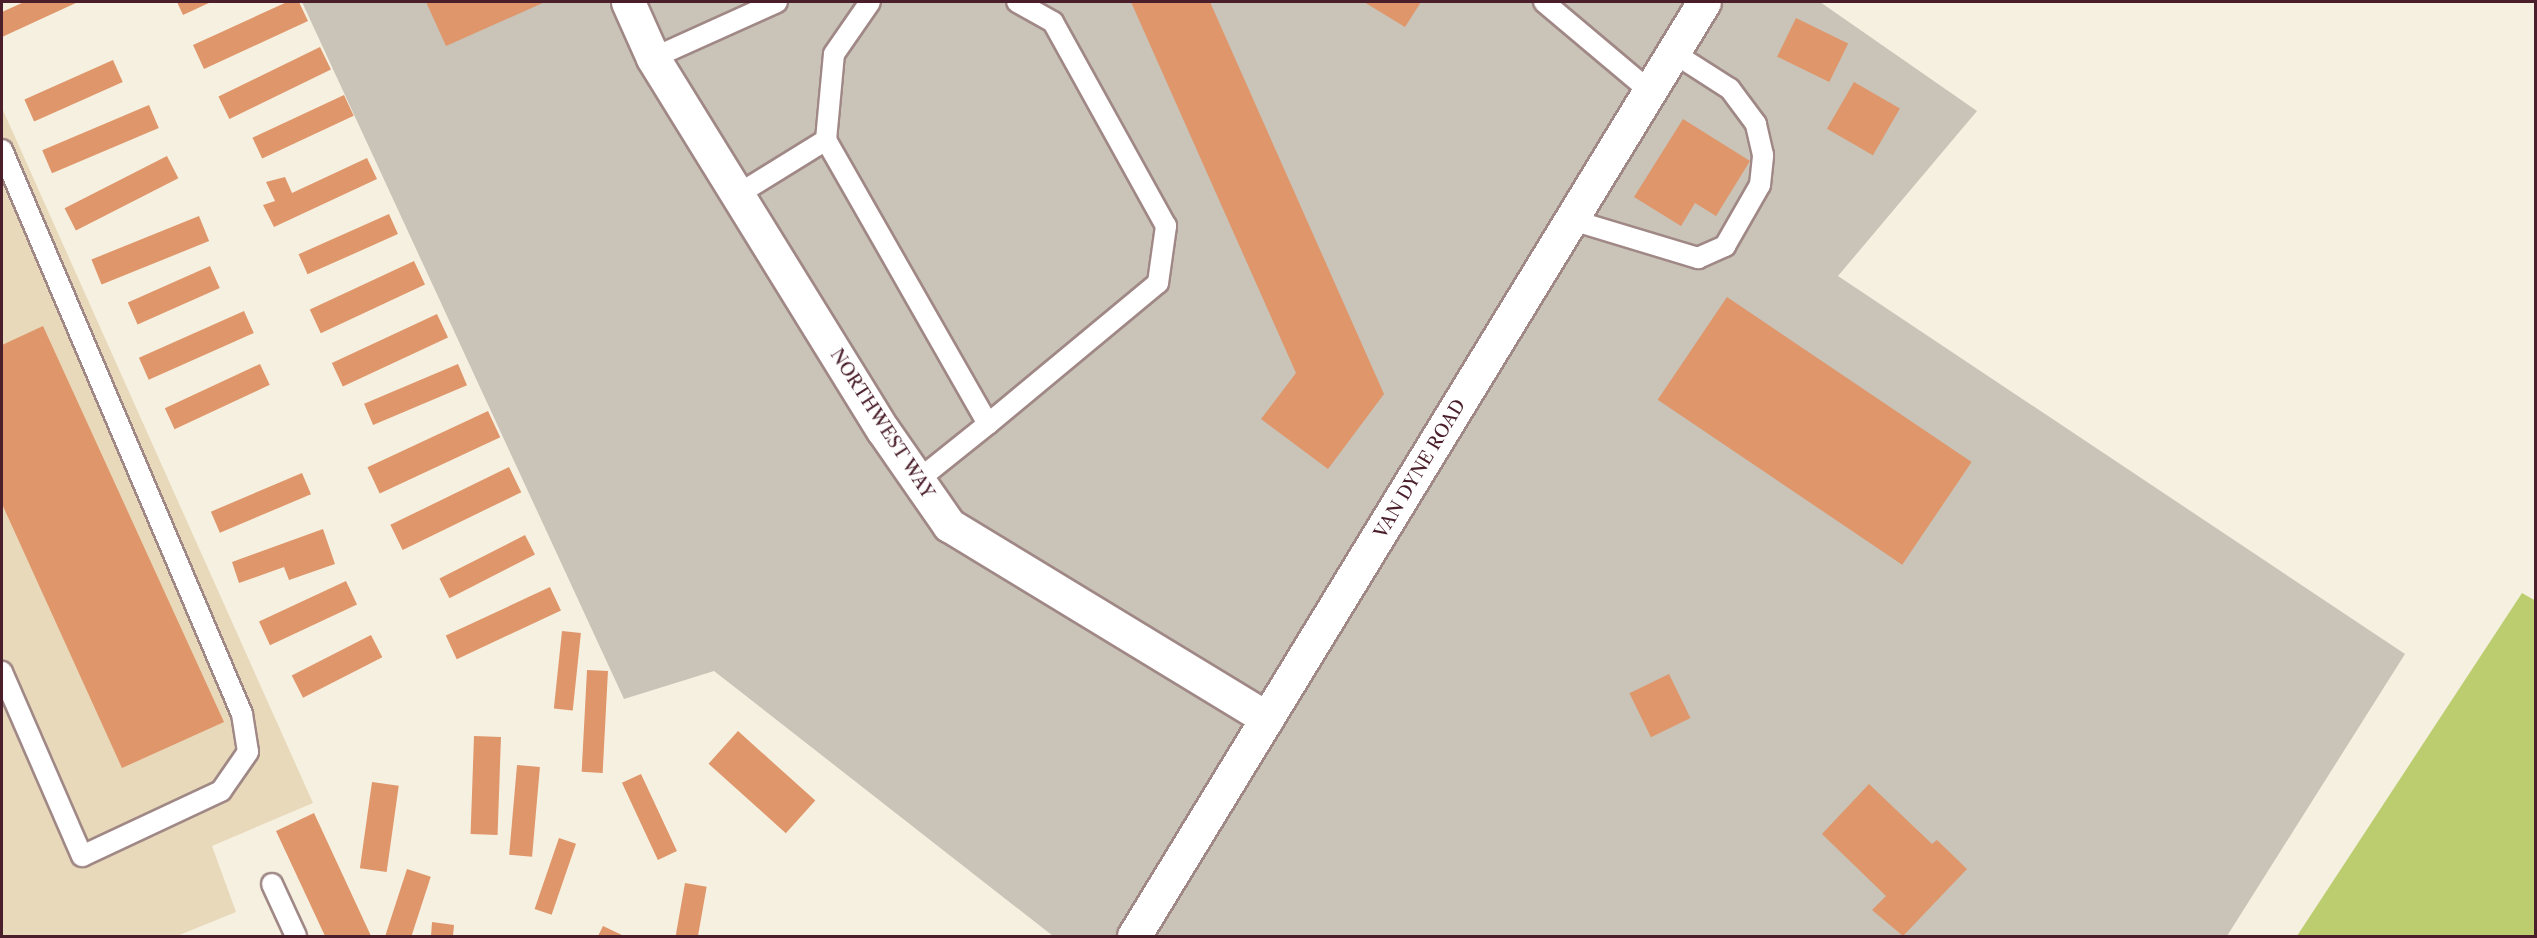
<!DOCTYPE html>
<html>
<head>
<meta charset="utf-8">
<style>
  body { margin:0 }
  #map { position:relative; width:2537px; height:938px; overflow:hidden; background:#f6f0e0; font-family:"Libre Caslon Text",serif }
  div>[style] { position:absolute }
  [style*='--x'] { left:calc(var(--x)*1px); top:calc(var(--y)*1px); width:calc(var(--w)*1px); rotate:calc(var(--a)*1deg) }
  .built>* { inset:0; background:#e8d9ba }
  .industrial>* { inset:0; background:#c9c3b8 }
  .green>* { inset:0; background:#bccd70 }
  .building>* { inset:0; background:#df966a; transform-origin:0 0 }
  .roads { filter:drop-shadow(2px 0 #a08886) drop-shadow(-2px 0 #a08886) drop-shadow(0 2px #a08886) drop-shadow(0 -2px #a08886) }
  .service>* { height:20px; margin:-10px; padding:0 10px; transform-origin:10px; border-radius:10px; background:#fff }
  .minor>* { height:33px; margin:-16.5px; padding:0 16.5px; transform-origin:16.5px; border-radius:16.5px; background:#fff }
  .tertiary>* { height:33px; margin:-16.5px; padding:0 16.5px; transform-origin:16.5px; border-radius:16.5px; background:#fff }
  span { translate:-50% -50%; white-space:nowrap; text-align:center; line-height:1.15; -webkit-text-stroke:5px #fff; paint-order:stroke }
  .street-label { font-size:18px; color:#4a1f2b }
  .frame { position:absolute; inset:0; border:3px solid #4a1f2b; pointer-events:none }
</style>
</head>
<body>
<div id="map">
  <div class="built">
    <div style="clip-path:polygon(2px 108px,313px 803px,212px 846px,236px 912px,177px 936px,2px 936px)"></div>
  </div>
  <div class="industrial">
    <div style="clip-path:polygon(302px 2px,1820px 2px,1977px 111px,1838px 276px,2405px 654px,2227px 936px,1053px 936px,714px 671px,624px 699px)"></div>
  </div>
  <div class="green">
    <div style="clip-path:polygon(2522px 593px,2536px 601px,2535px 936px,2297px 936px)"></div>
  </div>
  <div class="building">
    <div style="clip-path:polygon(24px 2px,78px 2px,2px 37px,2px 12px)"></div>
    <div style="clip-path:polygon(177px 2px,211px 2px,183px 15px)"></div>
    <div style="clip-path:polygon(287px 2px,299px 2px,308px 21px,204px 69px,193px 45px)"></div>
    <div style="clip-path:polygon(426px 2px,545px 2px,446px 46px)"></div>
    <div style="clip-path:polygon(1131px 2px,1210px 2px,1384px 394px,1328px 469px,1261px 419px,1296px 373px)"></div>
    <div style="clip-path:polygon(1364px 2px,1421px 2px,1405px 27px)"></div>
    <div style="left:1796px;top:18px;width:58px;height:43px;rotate:26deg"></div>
    <div style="left:320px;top:47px;width:25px;height:113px;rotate:64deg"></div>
    <div style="left:113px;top:60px;width:24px;height:97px;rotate:66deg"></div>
    <div style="left:1854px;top:82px;width:53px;height:54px;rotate:30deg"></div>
    <div style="left:344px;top:95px;width:23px;height:101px;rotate:65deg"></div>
    <div style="left:149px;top:105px;width:25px;height:116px;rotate:67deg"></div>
    <div style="clip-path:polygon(1683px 119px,1750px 161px,1716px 216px,1695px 203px,1681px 226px,1634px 197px)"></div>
    <div style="left:167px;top:156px;width:25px;height:115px;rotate:63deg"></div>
    <div style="clip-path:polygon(367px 158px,377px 179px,274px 227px,263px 205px,275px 201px,266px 182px,285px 177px,292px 193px)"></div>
    <div style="left:389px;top:214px;width:22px;height:99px;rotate:66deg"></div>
    <div style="left:199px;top:216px;width:27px;height:116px;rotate:68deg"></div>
    <div style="left:414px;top:261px;width:26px;height:115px;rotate:65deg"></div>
    <div style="left:210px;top:266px;width:24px;height:90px;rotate:66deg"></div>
    <div style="left:1727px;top:297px;width:295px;height:124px;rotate:34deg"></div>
    <div style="left:244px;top:311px;width:24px;height:115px;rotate:66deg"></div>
    <div style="left:437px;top:314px;width:26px;height:116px;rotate:65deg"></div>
    <div style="clip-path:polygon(43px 326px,224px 722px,122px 768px,2px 504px,2px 345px)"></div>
    <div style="left:260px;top:364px;width:23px;height:105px;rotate:65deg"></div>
    <div style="left:458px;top:364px;width:23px;height:102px;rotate:67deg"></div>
    <div style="left:488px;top:411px;width:29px;height:133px;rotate:65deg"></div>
    <div style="left:509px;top:467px;width:28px;height:132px;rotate:64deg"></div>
    <div style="left:302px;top:473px;width:23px;height:99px;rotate:67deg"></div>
    <div style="clip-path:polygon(323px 529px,335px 564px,289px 580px,284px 567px,239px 583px,232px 562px)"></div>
    <div style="left:525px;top:535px;width:22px;height:96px;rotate:63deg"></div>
    <div style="left:346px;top:581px;width:26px;height:96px;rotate:65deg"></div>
    <div style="left:550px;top:587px;width:26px;height:115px;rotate:65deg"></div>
    <div style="left:562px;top:631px;width:19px;height:78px;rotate:6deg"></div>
    <div style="left:371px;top:635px;width:25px;height:89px;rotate:63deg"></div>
    <div style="left:587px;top:670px;width:21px;height:102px;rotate:3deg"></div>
    <div style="left:1669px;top:674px;width:49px;height:44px;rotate:64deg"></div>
    <div style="left:738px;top:731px;width:104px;height:44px;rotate:42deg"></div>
    <div style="left:474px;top:736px;width:27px;height:98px;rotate:2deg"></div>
    <div style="left:517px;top:765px;width:23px;height:90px;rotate:5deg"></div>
    <div style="left:641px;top:774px;width:85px;height:21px;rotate:65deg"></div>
    <div style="left:372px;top:782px;width:27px;height:87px;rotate:8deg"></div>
    <div style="clip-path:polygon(1869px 784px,1932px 844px,1937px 840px,1967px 869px,1903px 936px,1872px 910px,1886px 896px,1822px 834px)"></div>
    <div style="clip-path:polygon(314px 813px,371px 936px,325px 936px,276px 831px)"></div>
    <div style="left:559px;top:838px;width:18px;height:75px;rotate:19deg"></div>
    <div style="left:407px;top:869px;width:25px;height:70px;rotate:18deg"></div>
    <div style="left:685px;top:883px;width:22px;height:54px;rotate:10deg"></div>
    <div style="clip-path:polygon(432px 922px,454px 925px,453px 936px,431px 936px)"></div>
    <div style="clip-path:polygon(603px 926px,624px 936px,598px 936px)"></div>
  </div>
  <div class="roads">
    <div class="service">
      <div style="--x:1544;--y:2;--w:140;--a:40.1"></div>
      <div style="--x:653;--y:58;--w:136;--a:-24.3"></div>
      <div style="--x:826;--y:140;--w:86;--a:-84.7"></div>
      <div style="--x:834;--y:54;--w:63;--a:-55.3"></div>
      <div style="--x:2;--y:150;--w:613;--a:66.95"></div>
      <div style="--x:242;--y:714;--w:38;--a:81"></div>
      <div style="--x:248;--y:752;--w:47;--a:124.7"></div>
      <div style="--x:221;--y:791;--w:153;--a:154.9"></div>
      <div style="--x:82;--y:856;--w:201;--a:-113.5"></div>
      <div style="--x:737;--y:195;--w:105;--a:-31.7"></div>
      <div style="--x:826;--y:140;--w:327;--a:60.3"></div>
      <div style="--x:988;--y:424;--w:90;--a:141.3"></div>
      <div style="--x:1572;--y:220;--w:132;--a:16.8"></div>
      <div style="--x:1698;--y:258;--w:30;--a:-24"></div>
      <div style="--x:1725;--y:246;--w:70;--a:-60.2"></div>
      <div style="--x:1760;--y:185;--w:30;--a:-84"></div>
      <div style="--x:1763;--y:155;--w:32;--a:-103"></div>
      <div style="--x:1756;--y:124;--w:44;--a:-126.6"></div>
      <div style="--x:1730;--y:89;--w:67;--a:-147.3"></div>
      <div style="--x:988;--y:424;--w:221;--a:-39.7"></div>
      <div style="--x:1158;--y:283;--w:58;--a:-82"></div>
      <div style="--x:1166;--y:226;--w:233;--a:-119"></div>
      <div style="--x:1053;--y:22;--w:41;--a:-150.9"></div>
      <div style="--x:272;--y:884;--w:57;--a:65.2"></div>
    </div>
    <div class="minor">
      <div style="--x:628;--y:2;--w:61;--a:65.9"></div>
      <div style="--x:653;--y:58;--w:437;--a:58.3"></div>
      <div style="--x:883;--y:430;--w:116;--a:55.2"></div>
      <div style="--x:949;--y:525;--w:372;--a:31.3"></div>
    </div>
    <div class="tertiary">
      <div style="--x:1134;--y:936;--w:1094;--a:-58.61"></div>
    </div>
  </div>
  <div class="street-label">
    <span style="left:882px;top:424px;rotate:57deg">NORTHWEST WAY</span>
    <span style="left:1420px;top:469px;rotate:-59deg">VAN DYNE ROAD</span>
  </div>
  <div class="frame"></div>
</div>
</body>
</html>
